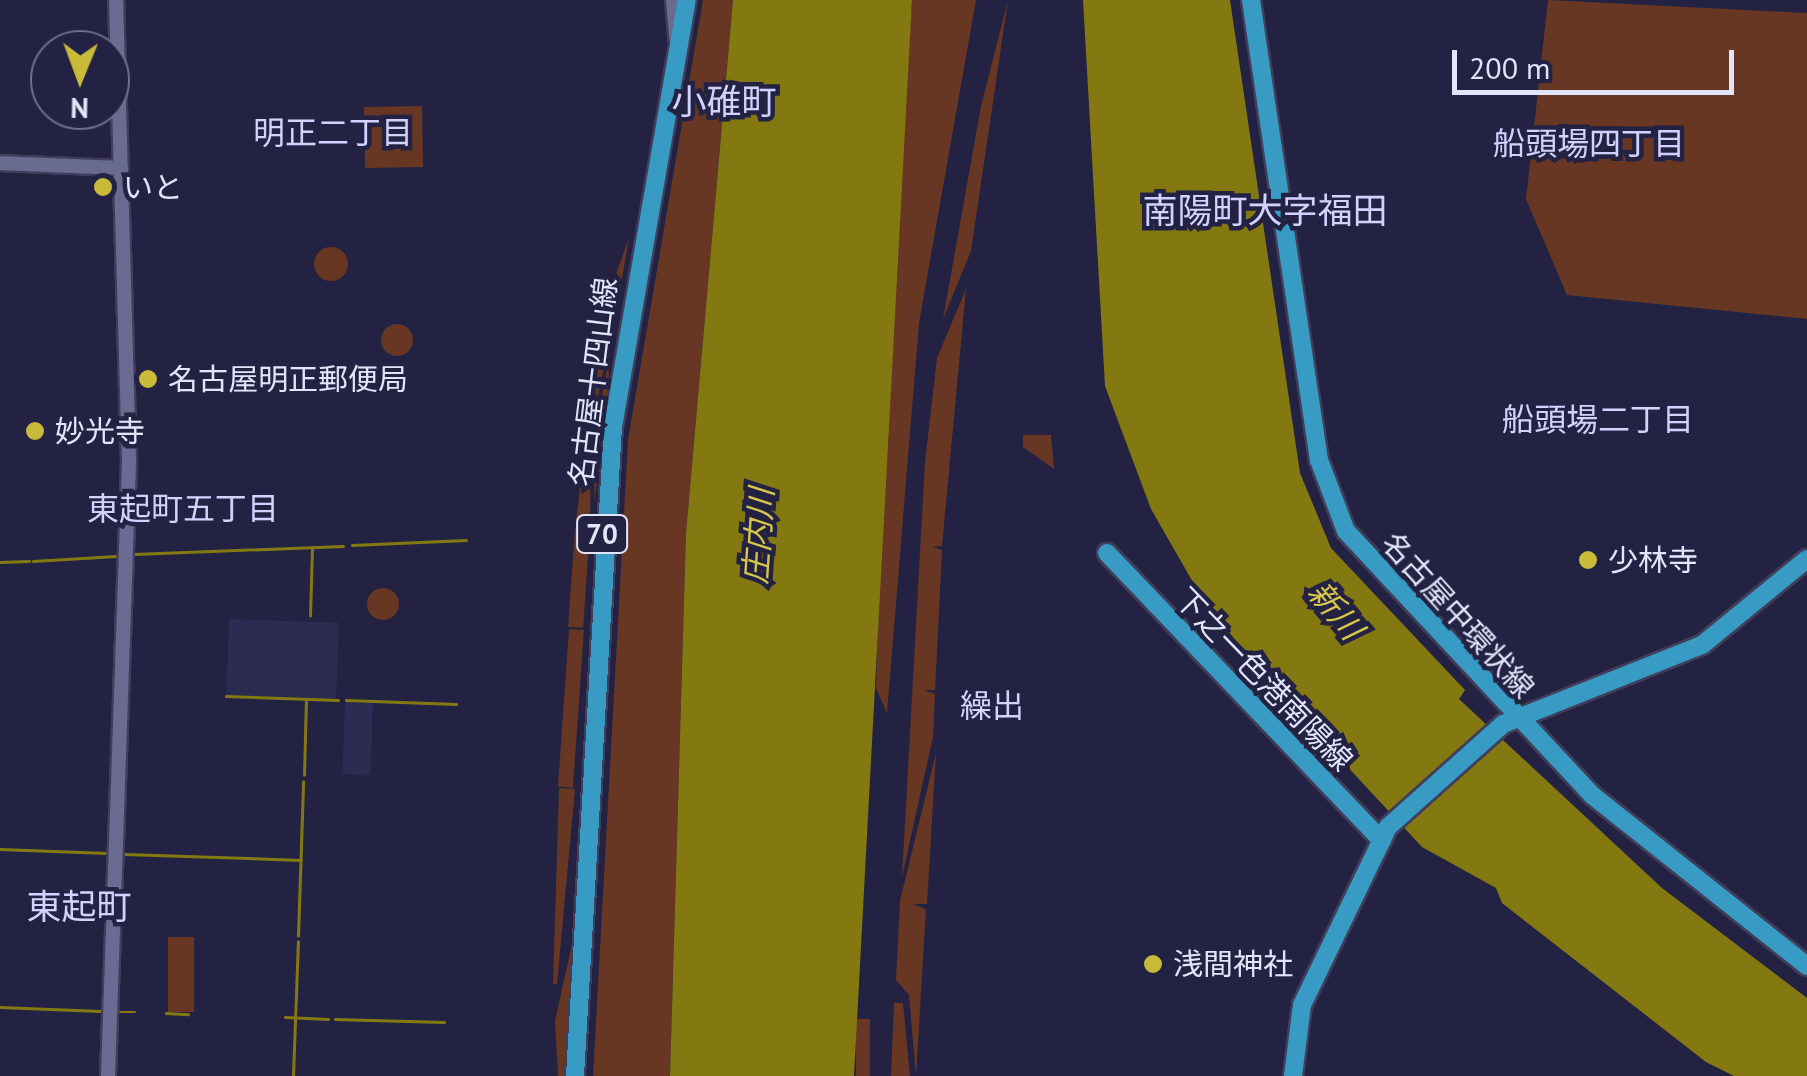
<!DOCTYPE html>
<html>
<head>
<meta charset="utf-8">
<style>
  body { margin:0 }
  #map { position:relative; width:1807px; height:1076px; overflow:hidden; background:#232243; font-family:"PT Sans","Noto Sans JP",sans-serif }
  div>[style] { position:absolute }
  [style*='--x'] { left:calc(var(--x)*1px); top:calc(var(--y)*1px); width:calc(var(--w)*1px); rotate:calc(var(--a)*1deg) }
  .built>* { inset:0; background:#2c2b52; transform-origin:0 0 }
  .green>* { inset:0; background:#683723; transform-origin:0 0 }
  .round { border-radius:50% }
  .water>* { inset:0; background:#847911 }
  .stream>* { height:2.5px; margin:-1.25px; padding:0 1.25px; transform-origin:1.25px; border-radius:1.25px; background:#847911 }
  .roads { filter:drop-shadow(2px 0 #403e5a) drop-shadow(-2px 0 #403e5a) drop-shadow(0 2px #403e5a) drop-shadow(0 -2px #403e5a) }
  .minor>* { height:14px; margin:-7px; padding:0 7px; transform-origin:7px; border-radius:7px; background:#696b91 }
  .major>* { height:18px; margin:-9px; padding:0 9px; transform-origin:9px; border-radius:9px; background:#379bc4 }
  .dots>* { width:28px; height:28px; translate:-50% -50%; box-sizing:border-box; border:5px solid #232243; border-radius:50% }
  span { translate:-50% -50%; white-space:nowrap; text-align:center; line-height:1.15; -webkit-text-stroke:9px #232243; paint-order:stroke }
  .shield-label span { padding:2px 8px; background:#232243; border:2px solid; border-radius:8px; -webkit-text-stroke-width:0 }
  .shield-label { font-size:28px; color:#e2e4fa; font-weight:700 }
  .poi-label { font-size:30px; color:#e2e4fa }
  .left { translate:0 -50%; text-align:left }
  .street-label { font-size:30px; color:#e2e4fa }
  .neighbourhood-label { font-size:32px; color:#d1d3fe }
  .water-label { font-size:32px; color:#d6c749; font-style:italic }
  .quarter-label { font-size:35px; color:#d1d3fe }
  .north { position:absolute; left:30px; top:30px; width:100px; height:100px; box-sizing:border-box; background:#232243; border:2px solid #6f708c; border-radius:50%; rotate:181deg; font-size:28px; font-weight:700; line-height:40px; text-align:center; color:#e2e4fa }
  .north::after { content:''; display:block; margin:auto; width:35px; height:45px; background:#c9ba3a; clip-path:polygon(50% 0,100% 100%,50% 72%,0 100%) }
  .scale { position:absolute; left:1452px; top:50px; width:282px; height:45px; box-sizing:border-box; border:5px solid #e2e4fa; border-top:0; padding-left:12px; font-size:30px; line-height:35px; white-space:nowrap; color:#e2e4fa; -webkit-text-stroke:8px #232243; paint-order:stroke }
</style>
</head>
<body>
<div id="map">
  <div class="built">
    <div style="left:229px;top:619px;width:110px;height:76px;rotate:2deg"></div>
    <div style="left:345px;top:702px;width:28px;height:72px;rotate:2deg"></div>
  </div>
  <div class="green">
    <div style="clip-path:polygon(703px 0,733px 0,686px 533px,670px 1076px,593px 1076px,628px 440px)"></div>
    <div style="clip-path:polygon(912px 0,976px 0,919px 323px,887px 713px,876px 688px,886px 365px)"></div>
    <div style="clip-path:polygon(1008px 0,971px 251px,943px 319px,981px 106px)"></div>
    <div style="clip-path:polygon(1548px 0,1807px 13px,1807px 319px,1567px 295px,1526px 199px)"></div>
    <div style="left:422px;top:106px;width:61px;height:58px;rotate:89deg"></div>
    <div style="clip-path:polygon(629px 238px,613px 330px,604px 328px,604px 307px)"></div>
    <div class="round" style="left:314px;top:247px;width:34px;height:34px"></div>
    <div style="clip-path:polygon(966px 289px,942px 546px,933px 547px,942px 550px,935px 690px,924px 690px,935px 694px,933px 737px,902px 877px,925px 462px,937px 358px)"></div>
    <div class="round" style="left:381px;top:324px;width:32px;height:32px"></div>
    <div style="clip-path:polygon(597px 332px,611px 334px,591px 430px,590px 524px,576px 523px)"></div>
    <div style="clip-path:polygon(610px 355px,605px 429px,594px 502px,596px 426px)"></div>
    <div style="clip-path:polygon(1023px 435px,1051px 435px,1054px 469px,1023px 447px)"></div>
    <div style="left:575px;top:528px;width:15px;height:99px;rotate:4deg"></div>
    <div class="round" style="left:367px;top:588px;width:32px;height:32px"></div>
    <div style="left:569px;top:629px;width:15px;height:158px;rotate:4deg"></div>
    <div style="clip-path:polygon(936px 753px,927px 904px,912px 904px,926px 909px,916px 1076px,909px 995px,896px 980px,900px 901px)"></div>
    <div style="clip-path:polygon(559px 788px,575px 789px,557px 984px,553px 984px)"></div>
    <div style="clip-path:polygon(577px 922px,567px 1076px,558px 1076px,555px 1021px)"></div>
    <div style="left:168px;top:937px;width:26px;height:75px"></div>
    <div style="clip-path:polygon(894px 1003px,903px 1003px,910px 1076px,891px 1076px)"></div>
    <div style="left:856px;top:1019px;width:14px;height:57px"></div>
  </div>
  <div class="water">
    <div style="clip-path:polygon(733px 0,912px 0,854px 1076px,670px 1076px,686px 533px)"></div>
    <div style="clip-path:polygon(1083px 0,1230px 0,1300px 473px,1331px 548px,1465px 690px,1459px 699px,1662px 888px,1807px 998px,1807px 1076px,1734px 1076px,1706px 1062px,1502px 903px,1496px 888px,1422px 847px,1253px 665px,1194px 584px,1151px 509px,1105px 386px)"></div>
  </div>
  <div class="stream">
    <div style="--x:352;--y:545;--w:114;--a:-2.5"></div>
    <div style="--x:134;--y:554;--w:209;--a:-2.2"></div>
    <div style="--x:33;--y:561;--w:83;--a:-3.4"></div>
    <div style="--x:0;--y:562;--w:29;--a:-2"></div>
    <div style="--x:310;--y:616;--w:68;--a:-88.3"></div>
    <div style="--x:226;--y:696;--w:112;--a:2"></div>
    <div style="--x:346;--y:700;--w:110;--a:2.1"></div>
    <div style="--x:304;--y:775;--w:74;--a:-88.5"></div>
    <div style="--x:0;--y:849;--w:107;--a:2.1"></div>
    <div style="--x:124;--y:854;--w:177;--a:1.9"></div>
    <div style="--x:298;--y:936;--w:154;--a:-88.1"></div>
    <div style="--x:0;--y:1007;--w:101;--a:2.3"></div>
    <div style="--x:119;--y:1012;--w:16;--a:0"></div>
    <div style="--x:166;--y:1013;--w:22;--a:3"></div>
    <div style="--x:285;--y:1017;--w:43;--a:2.7"></div>
    <div style="--x:335;--y:1019;--w:109;--a:1.6"></div>
    <div style="--x:293;--y:1076;--w:134;--a:-87.9"></div>
  </div>
  <div class="roads">
    <div class="minor">
      <div style="--x:673;--y:0;--w:38;--a:85"></div>
      <div style="--x:0;--y:163;--w:121;--a:2.4"></div>
      <div style="--x:108;--y:1076;--w:613;--a:-88.04"></div>
      <div style="--x:129;--y:463;--w:463;--a:-91.6"></div>
    </div>
    <div class="major">
      <div style="--x:1251;--y:0;--w:465;--a:81.6"></div>
      <div style="--x:1319;--y:460;--w:76;--a:69.2"></div>
      <div style="--x:1346;--y:531;--w:361;--a:47"></div>
      <div style="--x:1592;--y:795;--w:275;--a:38.5"></div>
      <div style="--x:1107;--y:553;--w:398;--a:46.3"></div>
      <div style="--x:575;--y:1076;--w:650;--a:-86.65"></div>
      <div style="--x:613;--y:427;--w:433;--a:-80.2"></div>
      <div style="--x:1293;--y:1076;--w:72;--a:-82.8"></div>
      <div style="--x:1302;--y:1005;--w:198;--a:-64.2"></div>
      <div style="--x:1388;--y:827;--w:154;--a:-41.8"></div>
      <div style="--x:1503;--y:724;--w:214;--a:-21.7"></div>
      <div style="--x:1702;--y:645;--w:136;--a:-39.3"></div>
    </div>
  </div>
  <div class="dots">
    <div style="left:103px;top:187px;background:#c9ba3a"></div>
    <div style="left:148px;top:379px;background:#c9ba3a"></div>
    <div style="left:35px;top:431px;background:#c9ba3a"></div>
    <div style="left:1588px;top:560px;background:#c9ba3a"></div>
    <div style="left:1153px;top:964px;background:#c9ba3a"></div>
  </div>
  <div class="shield-label">
    <span style="left:602px;top:534px">70</span>
  </div>
  <div class="poi-label">
    <span class="left" style="left:123px;top:187px">いと</span>
    <span class="left" style="left:168px;top:379px">名古屋明正郵便局</span>
    <span class="left" style="left:55px;top:431px">妙光寺</span>
    <span class="left" style="left:1608px;top:560px">少林寺</span>
    <span class="left" style="left:1173px;top:964px">浅間神社</span>
  </div>
  <div class="street-label">
    <span style="left:593px;top:382px;rotate:-83deg">名古屋十四山線</span>
    <span style="left:1458px;top:615px;rotate:48deg">名古屋中環状線</span>
    <span style="left:1264px;top:679px;rotate:46deg">下之一色港南陽線</span>
  </div>
  <div class="neighbourhood-label">
    <span style="left:333px;top:132px">明正二丁目</span>
    <span style="left:1589px;top:143px">船頭場四丁目</span>
    <span style="left:1598px;top:419px">船頭場二丁目</span>
    <span style="left:183px;top:508px">東起町五丁目</span>
    <span style="left:992px;top:705px">繰出</span>
  </div>
  <div class="water-label">
    <span style="left:758px;top:536px;rotate:-86deg">庄内川</span>
    <span style="left:1336px;top:610px;rotate:50deg">新川</span>
  </div>
  <div class="quarter-label">
    <span style="left:724px;top:101px">小碓町</span>
    <span style="left:1265px;top:210px">南陽町大字福田</span>
    <span style="left:79px;top:906px">東起町</span>
  </div>
  <div class="north">N</div>
  <div class="scale">200 m</div>
</div>
</body>
</html>
